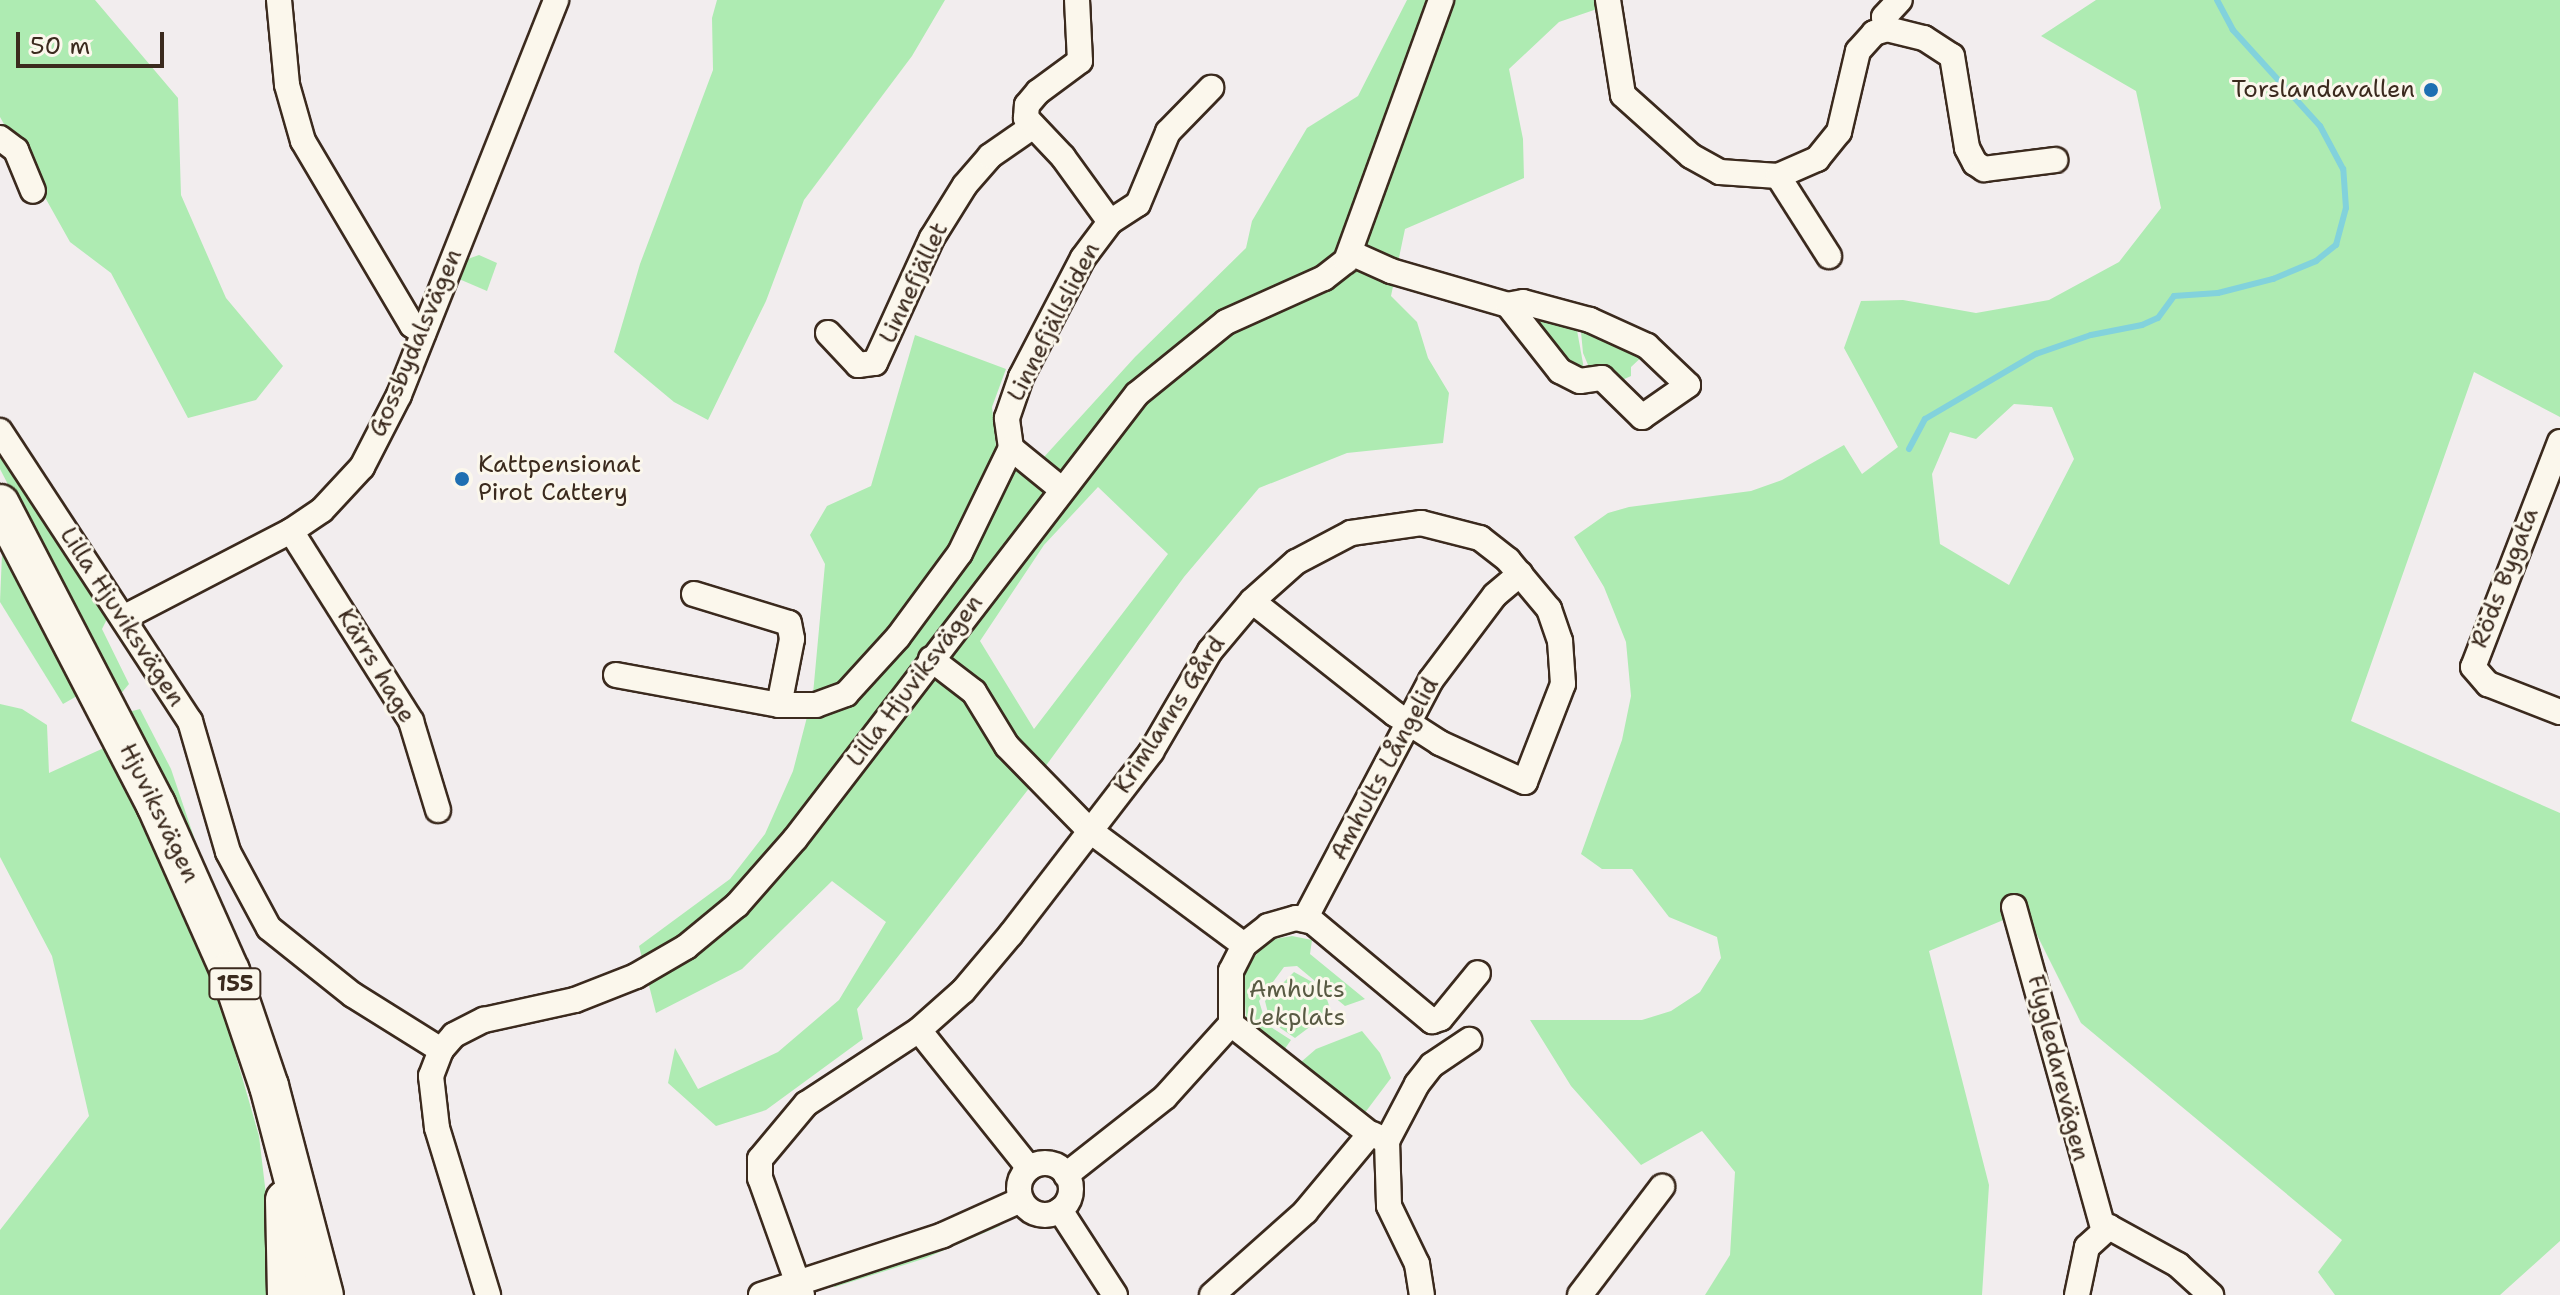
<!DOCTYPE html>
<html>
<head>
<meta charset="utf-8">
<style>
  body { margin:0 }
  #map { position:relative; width:2560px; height:1295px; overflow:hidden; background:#f2edee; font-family:"Shantell Sans",sans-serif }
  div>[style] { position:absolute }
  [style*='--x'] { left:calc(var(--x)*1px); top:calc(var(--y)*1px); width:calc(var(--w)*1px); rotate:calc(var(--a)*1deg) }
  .green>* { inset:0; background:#aeebb2 }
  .stream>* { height:6px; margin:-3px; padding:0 3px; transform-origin:3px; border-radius:3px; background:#82d2dc }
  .roads { filter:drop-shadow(2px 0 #3b2a1e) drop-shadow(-2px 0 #3b2a1e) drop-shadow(0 2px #3b2a1e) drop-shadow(0 -2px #3b2a1e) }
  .street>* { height:24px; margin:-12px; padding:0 12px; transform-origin:12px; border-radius:12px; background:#fbf7ec }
  .street>.ring { margin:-12px; padding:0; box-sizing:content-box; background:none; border:24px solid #fbf7ec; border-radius:50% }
  .primary>* { height:38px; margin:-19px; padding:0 19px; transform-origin:19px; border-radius:19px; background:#fbf7ec }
  .dots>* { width:22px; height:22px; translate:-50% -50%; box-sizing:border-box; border:4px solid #fbf7ec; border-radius:50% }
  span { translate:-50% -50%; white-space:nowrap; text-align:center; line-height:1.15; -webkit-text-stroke:6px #fbf7ec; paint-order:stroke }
  .shield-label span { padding:2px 6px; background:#fbf7ec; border:2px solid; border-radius:6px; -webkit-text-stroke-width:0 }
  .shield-label { font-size:22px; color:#3b2a1e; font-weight:700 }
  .poi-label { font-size:24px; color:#3b2a1e }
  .right { translate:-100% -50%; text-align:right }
  .left { translate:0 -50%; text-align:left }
  .street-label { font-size:24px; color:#3b2a1e }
  .park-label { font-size:24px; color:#585a43 }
  .scale { position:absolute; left:16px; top:32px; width:148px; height:36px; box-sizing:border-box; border:4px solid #3b2a1e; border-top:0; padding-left:10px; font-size:24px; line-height:28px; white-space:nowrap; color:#3b2a1e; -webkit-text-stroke:6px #fbf7ec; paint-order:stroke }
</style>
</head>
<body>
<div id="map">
  <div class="green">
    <div style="clip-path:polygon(0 0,95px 0,178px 98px,181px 195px,226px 298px,283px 366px,256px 400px,188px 418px,111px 273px,70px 242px,0 117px)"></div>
    <div style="clip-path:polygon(717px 0,945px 0,912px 56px,804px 200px,766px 301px,708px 420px,674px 402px,614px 352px,640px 264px,713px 70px,712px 18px)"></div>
    <div style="clip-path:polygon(evenodd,1407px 0,1596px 0,1597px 9px,1559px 22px,1509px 69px,1523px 139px,1524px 178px,1405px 229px,1391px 296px,1417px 322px,1428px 358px,1449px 393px,1443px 443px,1347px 453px,1259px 488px,1184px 577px,1045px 767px,1075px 800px,1041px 773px,857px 1009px,863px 1039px,766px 1110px,716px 1126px,668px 1083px,675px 1048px,698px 1089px,778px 1052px,839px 1000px,886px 922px,832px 881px,742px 969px,656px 1013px,639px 946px,730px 879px,765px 834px,793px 771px,813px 694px,825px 564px,810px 535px,827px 506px,871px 486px,915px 335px,1006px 369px,992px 407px,996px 446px,1044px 457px,1135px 357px,1246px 248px,1252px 221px,1307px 128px,1358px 96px,1407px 0,1098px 487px,1168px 554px,1034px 729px,980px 641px,1044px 545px,1098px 487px)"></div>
    <div style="clip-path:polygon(evenodd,2096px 0,2560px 0,2560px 417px,2474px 372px,2351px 721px,2560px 813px,2560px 1241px,2500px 1295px,2335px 1295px,2318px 1272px,2342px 1240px,2081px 1023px,2025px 911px,1929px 951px,1989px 1185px,1982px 1295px,1705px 1295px,1730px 1255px,1735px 1172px,1702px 1131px,1641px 1165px,1571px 1086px,1530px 1020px,1642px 1020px,1671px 1011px,1700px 992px,1721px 958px,1717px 937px,1669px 917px,1632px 869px,1602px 869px,1581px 854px,1622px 740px,1631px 696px,1626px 642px,1604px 587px,1574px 537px,1608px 513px,1629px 507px,1751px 491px,1782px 480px,1844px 445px,1862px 474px,1898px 447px,1844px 348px,1861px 301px,1903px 300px,1976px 313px,2049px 300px,2119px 262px,2161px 208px,2136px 91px,2041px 36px,2096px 0,2014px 404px,2052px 407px,2074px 459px,2009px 585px,1940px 544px,1932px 474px,1950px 432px,1976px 439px,2014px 404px)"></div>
    <div style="clip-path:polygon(479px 255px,497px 263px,487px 291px,459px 279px,465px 260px)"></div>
    <div style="clip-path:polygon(1534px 311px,1575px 319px,1584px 369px,1571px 370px,1533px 323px)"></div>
    <div style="clip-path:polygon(1580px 321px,1647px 352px,1631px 367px,1631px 376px,1620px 381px,1591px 372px,1583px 353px)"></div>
    <div style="clip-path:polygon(0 440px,110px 613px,102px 629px,129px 684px,118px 697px,0 469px)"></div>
    <div style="clip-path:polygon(2px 554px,77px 696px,63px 704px,0 602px)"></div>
    <div style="clip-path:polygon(0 704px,22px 709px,47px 725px,49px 773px,106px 747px,185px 915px,225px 1018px,259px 1136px,271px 1237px,269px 1295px,0 1295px,0 1230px,89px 1116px,52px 956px,0 857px)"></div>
    <div style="clip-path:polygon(140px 709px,171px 769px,197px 846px,125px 713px)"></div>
    <div style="clip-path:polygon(1292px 936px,1312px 940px,1310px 954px,1365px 999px,1345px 1006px,1297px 966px,1284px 967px,1259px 1001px,1266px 1024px,1291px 1040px,1284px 1050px,1246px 1018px,1243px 970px,1269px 940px)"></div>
    <div style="clip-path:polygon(1294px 972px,1323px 988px,1331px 1011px,1295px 1038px,1270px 1021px,1265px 1001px)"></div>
    <div style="clip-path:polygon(1362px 1031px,1380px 1053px,1391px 1078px,1364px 1114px,1301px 1062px,1316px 1049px)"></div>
    <div style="clip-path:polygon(1001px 1221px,1000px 1226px,926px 1258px,835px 1287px,829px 1284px)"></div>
  </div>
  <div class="stream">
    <div style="--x:1909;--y:449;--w:34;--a:-62"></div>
    <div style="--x:1925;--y:419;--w:129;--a:-30.4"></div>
    <div style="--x:2036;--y:354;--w:58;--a:-19.1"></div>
    <div style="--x:2091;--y:335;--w:52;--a:-11.1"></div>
    <div style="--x:2142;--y:325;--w:17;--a:-24"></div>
    <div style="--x:2158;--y:318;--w:27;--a:-54"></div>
    <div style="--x:2174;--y:296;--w:44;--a:-3.9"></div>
    <div style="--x:2218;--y:293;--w:57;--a:-14.3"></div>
    <div style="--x:2273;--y:279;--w:47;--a:-22.7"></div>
    <div style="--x:2316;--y:261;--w:26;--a:-39"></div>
    <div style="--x:2336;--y:245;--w:38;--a:-75"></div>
    <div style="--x:2346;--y:208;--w:39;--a:-94"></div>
    <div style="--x:2343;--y:169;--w:49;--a:-118.1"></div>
    <div style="--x:2320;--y:126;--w:130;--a:-132.2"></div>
    <div style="--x:2233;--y:30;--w:34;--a:-118"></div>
  </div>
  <div class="roads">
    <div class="street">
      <div style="--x:279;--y:0;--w:85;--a:84.6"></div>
      <div style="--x:287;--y:85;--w:58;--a:74.1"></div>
      <div style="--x:303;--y:141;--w:214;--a:59.4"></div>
      <div style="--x:412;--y:325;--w:14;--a:36"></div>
      <div style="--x:1608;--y:0;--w:96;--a:81"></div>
      <div style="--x:1623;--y:95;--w:91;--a:41.9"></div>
      <div style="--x:1691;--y:156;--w:33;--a:29"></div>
      <div style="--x:1720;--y:172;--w:58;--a:3.9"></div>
      <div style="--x:1778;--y:176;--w:43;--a:-23.6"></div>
      <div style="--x:1817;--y:159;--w:35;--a:-51"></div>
      <div style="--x:1839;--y:132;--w:83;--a:-76.8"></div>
      <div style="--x:1858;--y:51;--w:24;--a:-48"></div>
      <div style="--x:1874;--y:33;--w:14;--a:-17"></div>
      <div style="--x:1887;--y:29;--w:38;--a:14"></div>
      <div style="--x:1924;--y:38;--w:33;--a:33"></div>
      <div style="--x:1952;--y:56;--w:93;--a:80.7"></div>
      <div style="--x:1967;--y:148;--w:17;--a:62"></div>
      <div style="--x:1975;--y:163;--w:11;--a:34"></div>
      <div style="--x:1984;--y:169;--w:72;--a:-7.2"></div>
      <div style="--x:1887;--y:29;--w:12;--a:-104"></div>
      <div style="--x:1884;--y:17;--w:23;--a:-47"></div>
      <div style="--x:0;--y:138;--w:20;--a:37"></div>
      <div style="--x:16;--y:150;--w:44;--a:67.5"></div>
      <div style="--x:1778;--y:176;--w:95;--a:57.5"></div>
      <div style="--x:1110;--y:222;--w:33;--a:-33"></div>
      <div style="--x:1138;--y:204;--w:78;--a:-67.4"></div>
      <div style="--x:1168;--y:132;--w:62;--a:-45.7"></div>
      <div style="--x:1351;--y:253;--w:44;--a:24.2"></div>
      <div style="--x:1391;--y:271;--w:122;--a:16.2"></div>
      <div style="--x:1508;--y:305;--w:84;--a:51.8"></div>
      <div style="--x:1560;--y:371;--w:22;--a:27"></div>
      <div style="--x:1580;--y:381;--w:22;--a:-8"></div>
      <div style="--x:1602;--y:378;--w:56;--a:44.3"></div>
      <div style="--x:1642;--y:417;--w:56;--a:-34.8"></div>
      <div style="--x:1688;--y:385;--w:57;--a:-136.4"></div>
      <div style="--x:1647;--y:346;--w:63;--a:-155.5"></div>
      <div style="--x:1590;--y:320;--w:69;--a:-165"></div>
      <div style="--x:1523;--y:302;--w:15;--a:169"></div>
      <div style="--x:828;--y:333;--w:44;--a:46.8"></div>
      <div style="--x:858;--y:365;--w:17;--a:-7"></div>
      <div style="--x:875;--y:363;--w:137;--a:-65.5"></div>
      <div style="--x:932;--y:238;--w:62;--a:-58.1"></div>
      <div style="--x:965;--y:185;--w:38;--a:-49"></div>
      <div style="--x:990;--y:156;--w:51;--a:-34.6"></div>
      <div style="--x:0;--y:431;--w:347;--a:56.8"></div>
      <div style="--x:190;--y:721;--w:136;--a:73.8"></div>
      <div style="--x:228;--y:852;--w:86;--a:61.7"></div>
      <div style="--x:269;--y:928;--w:107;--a:38.6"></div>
      <div style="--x:353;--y:995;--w:104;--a:32"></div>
      <div style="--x:441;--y:1050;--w:20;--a:-49"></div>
      <div style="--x:454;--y:1035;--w:34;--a:-27"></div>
      <div style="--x:484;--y:1020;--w:93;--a:-12.4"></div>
      <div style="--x:575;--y:1000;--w:66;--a:-21.5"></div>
      <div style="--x:636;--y:976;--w:58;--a:-30.1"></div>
      <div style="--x:686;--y:947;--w:66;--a:-39.5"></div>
      <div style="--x:737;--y:905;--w:88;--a:-48.7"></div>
      <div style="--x:795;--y:839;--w:561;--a:-52.46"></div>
      <div style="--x:1137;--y:394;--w:114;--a:-39"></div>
      <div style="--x:1226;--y:322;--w:107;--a:-24.2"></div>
      <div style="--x:1324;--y:278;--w:28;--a:-38"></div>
      <div style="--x:1346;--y:261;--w:278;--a:-70"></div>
      <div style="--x:2560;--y:442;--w:241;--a:111.1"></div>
      <div style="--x:2473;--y:667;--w:23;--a:49"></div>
      <div style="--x:2488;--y:684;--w:77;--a:21.3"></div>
      <div style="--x:1060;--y:488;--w:63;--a:-140.8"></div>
      <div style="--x:1011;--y:448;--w:30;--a:-98"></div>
      <div style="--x:1007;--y:418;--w:43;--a:-71.1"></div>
      <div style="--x:1021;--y:377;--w:134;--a:-62.5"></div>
      <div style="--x:1083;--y:258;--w:45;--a:-53.1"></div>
      <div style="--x:1110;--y:222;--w:80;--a:-125.9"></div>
      <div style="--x:1063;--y:157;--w:54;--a:-133.5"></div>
      <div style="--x:1026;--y:118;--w:13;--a:-86"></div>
      <div style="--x:1027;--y:105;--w:17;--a:-50"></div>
      <div style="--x:1038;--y:92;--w:52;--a:-36.4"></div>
      <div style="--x:1080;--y:61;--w:61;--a:-92.8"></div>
      <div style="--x:1421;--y:523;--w:61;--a:14.3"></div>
      <div style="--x:1480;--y:538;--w:36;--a:38"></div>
      <div style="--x:1508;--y:560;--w:64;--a:50.1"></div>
      <div style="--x:1549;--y:609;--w:34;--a:71"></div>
      <div style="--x:1560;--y:641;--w:43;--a:86"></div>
      <div style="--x:1563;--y:684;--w:105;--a:111.2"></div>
      <div style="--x:1525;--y:782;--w:94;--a:-155.4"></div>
      <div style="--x:1440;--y:743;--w:54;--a:-147.2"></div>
      <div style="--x:1395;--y:714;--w:182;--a:-141.7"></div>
      <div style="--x:1252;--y:601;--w:59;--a:-41.6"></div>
      <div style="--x:1296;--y:562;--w:62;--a:-27.8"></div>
      <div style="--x:1351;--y:533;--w:71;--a:-8.1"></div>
      <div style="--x:291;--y:531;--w:225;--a:57.7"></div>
      <div style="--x:411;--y:721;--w:93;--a:73.1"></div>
      <div style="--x:694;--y:594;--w:99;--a:17"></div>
      <div style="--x:789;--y:623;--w:16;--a:79"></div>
      <div style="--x:792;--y:639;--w:67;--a:101.1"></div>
      <div style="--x:125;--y:617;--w:187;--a:-27.4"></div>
      <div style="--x:291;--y:531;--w:37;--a:-34"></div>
      <div style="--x:322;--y:510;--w:59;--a:-47.1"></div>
      <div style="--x:362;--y:467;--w:81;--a:-62.8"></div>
      <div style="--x:399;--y:395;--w:425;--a:-68.3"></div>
      <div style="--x:931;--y:659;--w:54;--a:37.5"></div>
      <div style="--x:974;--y:692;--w:63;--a:58.6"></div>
      <div style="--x:1007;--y:746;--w:117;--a:45.7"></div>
      <div style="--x:1089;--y:830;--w:193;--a:36.6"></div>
      <div style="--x:616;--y:675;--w:166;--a:10.4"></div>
      <div style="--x:779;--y:705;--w:37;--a:0"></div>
      <div style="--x:816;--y:705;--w:32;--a:-20"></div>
      <div style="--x:846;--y:694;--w:77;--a:-47.6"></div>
      <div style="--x:898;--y:637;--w:104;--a:-53.6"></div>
      <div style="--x:960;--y:553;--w:117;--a:-64.1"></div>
      <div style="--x:2014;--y:907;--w:334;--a:74.5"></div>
      <div style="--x:1305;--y:919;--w:270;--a:-62.2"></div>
      <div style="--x:1431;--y:680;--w:106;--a:-53"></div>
      <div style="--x:1495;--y:595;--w:33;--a:-40"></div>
      <div style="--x:441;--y:1050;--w:28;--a:111"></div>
      <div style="--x:431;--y:1076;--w:52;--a:83.4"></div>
      <div style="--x:437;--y:1128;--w:175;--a:73"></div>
      <div style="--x:1372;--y:1134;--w:17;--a:25"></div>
      <div style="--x:1387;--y:1141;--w:64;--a:-62.2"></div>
      <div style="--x:1417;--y:1084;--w:24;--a:-52"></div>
      <div style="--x:1432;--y:1065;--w:45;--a:-34"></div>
      <div style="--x:1387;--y:1141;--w:65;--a:88.2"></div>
      <div style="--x:1389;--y:1206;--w:64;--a:64.2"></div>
      <div style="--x:1417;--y:1264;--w:31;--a:81"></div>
      <div class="ring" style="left:1019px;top:1163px;width:28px;height:28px"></div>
      <div style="--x:1029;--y:1168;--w:176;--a:-128.6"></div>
      <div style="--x:919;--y:1030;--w:59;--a:-41.6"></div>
      <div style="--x:963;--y:991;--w:75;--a:-49.9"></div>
      <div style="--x:1011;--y:934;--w:230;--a:-52.4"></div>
      <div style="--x:1151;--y:752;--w:117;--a:-59.7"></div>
      <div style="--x:1210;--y:651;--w:65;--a:-50"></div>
      <div style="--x:1066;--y:1175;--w:126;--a:-38.2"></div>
      <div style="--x:1165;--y:1097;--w:98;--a:-47.9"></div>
      <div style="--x:1231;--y:1024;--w:53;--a:-90"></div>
      <div style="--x:1231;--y:971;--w:29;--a:-63"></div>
      <div style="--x:1244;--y:945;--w:31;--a:-38"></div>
      <div style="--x:1268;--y:926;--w:29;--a:-16"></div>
      <div style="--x:1296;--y:918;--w:17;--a:13"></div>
      <div style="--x:1313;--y:922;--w:155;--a:39.8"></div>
      <div style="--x:1432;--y:1021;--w:9;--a:-18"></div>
      <div style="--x:1441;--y:1018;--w:58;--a:-50.6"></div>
      <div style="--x:1060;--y:1210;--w:101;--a:57.1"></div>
      <div style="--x:761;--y:1295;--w:192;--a:-18.2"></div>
      <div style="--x:943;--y:1235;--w:85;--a:-24.2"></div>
      <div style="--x:802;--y:1295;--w:124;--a:-109.7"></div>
      <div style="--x:760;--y:1178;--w:19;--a:-90"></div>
      <div style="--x:760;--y:1159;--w:72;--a:-50.1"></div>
      <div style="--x:806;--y:1104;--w:135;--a:-33.2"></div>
      <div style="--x:1212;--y:1295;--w:125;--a:-41.7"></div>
      <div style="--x:1305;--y:1212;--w:102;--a:-50.2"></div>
      <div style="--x:1370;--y:1134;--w:177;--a:-141.6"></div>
      <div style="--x:1580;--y:1295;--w:136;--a:-52.8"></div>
      <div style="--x:2077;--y:1295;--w:49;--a:-78.2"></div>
      <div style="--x:2087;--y:1247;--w:30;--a:-42"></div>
      <div style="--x:2109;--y:1227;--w:79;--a:28.8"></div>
      <div style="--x:2178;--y:1265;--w:45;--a:42.3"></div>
    </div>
    <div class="primary">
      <div style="--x:0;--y:504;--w:339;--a:62.6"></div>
      <div style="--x:156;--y:805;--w:182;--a:66"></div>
      <div style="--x:230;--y:971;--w:121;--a:71.3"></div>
      <div style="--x:269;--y:1086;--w:216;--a:75.3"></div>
      <div style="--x:285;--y:1200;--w:95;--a:88.8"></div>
    </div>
  </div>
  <div class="dots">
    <div style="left:2431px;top:90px;background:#1f6fb2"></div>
    <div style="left:462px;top:479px;background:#1f6fb2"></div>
  </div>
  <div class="shield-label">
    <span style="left:235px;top:984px">155</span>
  </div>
  <div class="poi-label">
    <span class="right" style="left:2415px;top:90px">Torslandavallen</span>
    <span class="left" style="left:478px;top:479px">Kattpensionat<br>Pirot Cattery</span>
  </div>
  <div class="street-label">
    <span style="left:914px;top:283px;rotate:-65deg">Linnefjället</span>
    <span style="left:1054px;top:322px;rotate:-63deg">Linnefjällsliden</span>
    <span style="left:416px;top:343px;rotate:-67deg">Gossbydalsvägen</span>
    <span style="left:2505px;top:578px;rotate:-69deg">Röds Bygata</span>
    <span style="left:122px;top:617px;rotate:57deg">Lilla Hjuviksvägen</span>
    <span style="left:376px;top:666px;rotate:59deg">Kärrs hage</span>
    <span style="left:915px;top:681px;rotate:-53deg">Lilla Hjuviksvägen</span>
    <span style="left:1170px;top:715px;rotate:-57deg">Krimlanns Gård</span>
    <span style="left:1385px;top:769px;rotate:-62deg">Amhults Långelid</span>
    <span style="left:159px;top:813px;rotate:64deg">Hjuviksvägen</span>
    <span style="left:2058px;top:1068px;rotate:76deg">Flygledarevägen</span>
  </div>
  <div class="park-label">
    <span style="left:1297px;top:1004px">Amhults<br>Lekplats</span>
  </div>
  <div class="scale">50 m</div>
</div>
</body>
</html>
